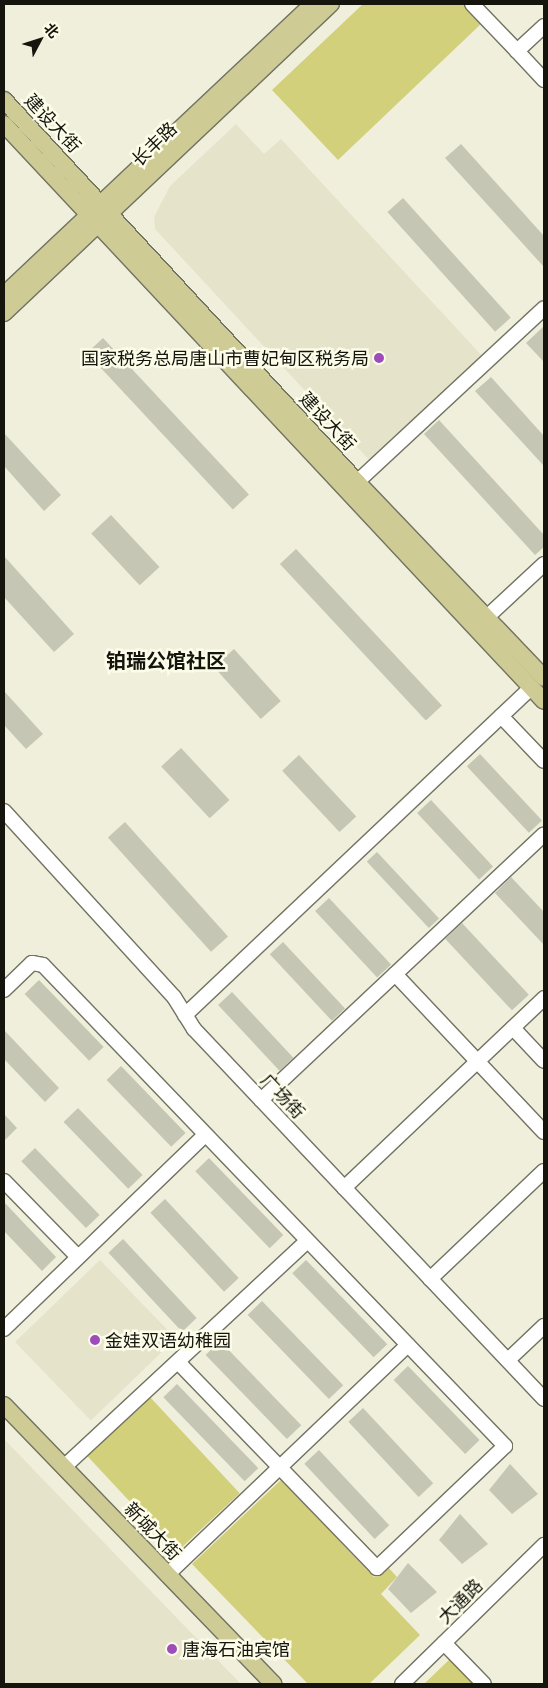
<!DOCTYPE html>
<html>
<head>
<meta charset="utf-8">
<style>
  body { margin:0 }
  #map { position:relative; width:548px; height:1688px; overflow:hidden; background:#efefdc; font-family:"Playfair Display","Noto Sans SC",serif }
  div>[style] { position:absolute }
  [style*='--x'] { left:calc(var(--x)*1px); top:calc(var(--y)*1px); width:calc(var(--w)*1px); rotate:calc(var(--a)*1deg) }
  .built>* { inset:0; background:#e5e4ca; transform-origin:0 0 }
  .green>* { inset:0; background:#d3d07c; transform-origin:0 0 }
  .building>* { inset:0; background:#c6c6b4; transform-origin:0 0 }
  .roads { filter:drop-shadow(1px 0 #737363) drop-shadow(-1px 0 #737363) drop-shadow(0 1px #737363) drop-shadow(0 -1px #737363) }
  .minor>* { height:14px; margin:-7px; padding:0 7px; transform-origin:7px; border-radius:7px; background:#fff }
  .major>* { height:16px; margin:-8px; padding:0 8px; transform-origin:8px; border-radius:8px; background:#cecb95 }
  .dots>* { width:14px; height:14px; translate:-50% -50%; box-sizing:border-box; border:2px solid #fcfce9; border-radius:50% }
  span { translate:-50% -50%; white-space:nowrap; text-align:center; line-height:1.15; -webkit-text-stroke:5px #fcfce9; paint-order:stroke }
  .street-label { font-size:18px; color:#15150e }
  .poi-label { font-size:18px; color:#15150e }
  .right { translate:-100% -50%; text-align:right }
  .left { translate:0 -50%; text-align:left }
  .quarter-label { font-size:20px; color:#15150e; font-weight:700 }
  .frame { position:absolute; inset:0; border:5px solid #15150e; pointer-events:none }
  .north { position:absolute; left:15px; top:15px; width:50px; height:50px; -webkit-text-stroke:4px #fcfce9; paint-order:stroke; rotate:50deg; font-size:14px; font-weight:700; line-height:20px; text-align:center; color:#15150e }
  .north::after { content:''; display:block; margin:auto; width:18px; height:22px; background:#15150e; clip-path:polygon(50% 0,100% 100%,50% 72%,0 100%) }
</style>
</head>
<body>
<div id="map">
  <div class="built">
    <div style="clip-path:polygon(236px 124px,264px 154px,281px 139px,485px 359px,372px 463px,155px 229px,154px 217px,170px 186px)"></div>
    <div style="left:100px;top:1260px;width:109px;height:118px;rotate:46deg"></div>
    <div style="clip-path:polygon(4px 1439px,173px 1614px,241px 1684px,4px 1684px)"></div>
  </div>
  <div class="green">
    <div style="clip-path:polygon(363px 4px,464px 4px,482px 23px,338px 160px,272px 90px)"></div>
    <div style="left:149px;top:1396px;width:133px;height:86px;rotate:47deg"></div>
    <div style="clip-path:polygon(281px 1480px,374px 1577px,387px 1566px,397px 1577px,381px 1594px,420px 1635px,369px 1684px,308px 1684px,192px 1564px)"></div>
    <div style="clip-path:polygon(451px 1658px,476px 1684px,424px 1684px)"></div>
  </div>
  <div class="building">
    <div style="clip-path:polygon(461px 144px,544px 236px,544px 267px,445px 158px)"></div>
    <div style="left:403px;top:198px;width:161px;height:21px;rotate:48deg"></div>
    <div style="clip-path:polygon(544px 326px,544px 362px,526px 343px)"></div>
    <div style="left:103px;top:338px;width:214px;height:22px;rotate:47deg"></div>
    <div style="clip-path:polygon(491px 377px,544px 436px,544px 466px,475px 391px)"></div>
    <div style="clip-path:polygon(439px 420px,544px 535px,544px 547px,535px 555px,424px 434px)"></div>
    <div style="clip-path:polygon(4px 433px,61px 495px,44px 511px,4px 466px)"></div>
    <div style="left:111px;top:515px;width:71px;height:27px;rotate:47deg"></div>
    <div style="left:296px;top:549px;width:214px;height:22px;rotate:47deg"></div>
    <div style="clip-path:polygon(4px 556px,74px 634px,54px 652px,4px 597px)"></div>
    <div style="left:234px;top:649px;width:70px;height:27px;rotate:48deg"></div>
    <div style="clip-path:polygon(4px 691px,43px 734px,26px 749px,4px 725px)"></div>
    <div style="left:181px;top:748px;width:71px;height:27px;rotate:47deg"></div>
    <div style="left:480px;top:754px;width:91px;height:18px;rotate:47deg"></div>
    <div style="left:299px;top:755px;width:84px;height:23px;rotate:47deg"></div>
    <div style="left:431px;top:800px;width:91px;height:19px;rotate:47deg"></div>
    <div style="left:125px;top:822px;width:154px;height:23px;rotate:48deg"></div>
    <div style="left:377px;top:852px;width:91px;height:14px;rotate:47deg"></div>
    <div style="clip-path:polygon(511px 877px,544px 912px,544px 945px,495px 893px)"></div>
    <div style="left:329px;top:898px;width:91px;height:19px;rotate:47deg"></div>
    <div style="left:462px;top:923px;width:98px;height:23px;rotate:47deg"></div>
    <div style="left:283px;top:942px;width:91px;height:18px;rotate:47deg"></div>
    <div style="left:39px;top:980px;width:93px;height:20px;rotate:46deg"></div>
    <div style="left:232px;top:992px;width:90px;height:19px;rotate:47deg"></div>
    <div style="clip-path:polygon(4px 1030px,59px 1088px,45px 1102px,4px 1059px)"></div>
    <div style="left:121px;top:1066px;width:93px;height:20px;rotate:46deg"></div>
    <div style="left:78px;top:1108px;width:93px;height:20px;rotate:46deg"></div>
    <div style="clip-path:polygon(4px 1114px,17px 1128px,4px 1141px)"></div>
    <div style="left:35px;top:1148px;width:93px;height:19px;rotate:46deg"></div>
    <div style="left:209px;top:1158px;width:107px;height:19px;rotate:46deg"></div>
    <div style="left:165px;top:1199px;width:108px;height:20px;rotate:47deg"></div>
    <div style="clip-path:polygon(4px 1202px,56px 1257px,42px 1271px,4px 1231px)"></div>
    <div style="left:123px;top:1239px;width:108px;height:20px;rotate:47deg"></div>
    <div style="left:306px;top:1260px;width:117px;height:19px;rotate:46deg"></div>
    <div style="left:262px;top:1301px;width:117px;height:20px;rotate:46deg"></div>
    <div style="left:220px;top:1341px;width:117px;height:20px;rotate:46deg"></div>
    <div style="left:408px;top:1366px;width:103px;height:20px;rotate:46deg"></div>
    <div style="left:177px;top:1384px;width:117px;height:19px;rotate:46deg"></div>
    <div style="left:363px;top:1408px;width:103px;height:20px;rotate:47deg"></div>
    <div style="left:319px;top:1450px;width:103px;height:20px;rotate:47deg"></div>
    <div style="clip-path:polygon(510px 1464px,538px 1494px,512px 1514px,489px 1490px)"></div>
    <div style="clip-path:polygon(460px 1514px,488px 1544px,462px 1564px,439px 1540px)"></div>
    <div style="clip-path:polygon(408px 1563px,437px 1592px,411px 1613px,388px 1589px)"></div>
  </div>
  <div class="roads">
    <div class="minor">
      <div style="--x:472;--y:4;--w:65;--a:46.2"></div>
      <div style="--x:544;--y:26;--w:37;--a:137"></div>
      <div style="--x:517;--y:51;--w:40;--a:47"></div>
      <div style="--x:357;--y:482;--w:255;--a:-42.9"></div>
      <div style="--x:487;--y:617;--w:78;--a:-42.9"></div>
      <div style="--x:501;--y:716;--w:62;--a:46.3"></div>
      <div style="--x:4;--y:811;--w:252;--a:47.6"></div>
      <div style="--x:174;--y:997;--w:38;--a:58"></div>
      <div style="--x:194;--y:1029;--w:509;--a:46.59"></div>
      <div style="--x:395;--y:974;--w:217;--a:46.7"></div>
      <div style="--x:4;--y:990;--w:39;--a:-44"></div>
      <div style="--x:32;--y:963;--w:11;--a:10"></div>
      <div style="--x:43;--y:965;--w:667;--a:46.15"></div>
      <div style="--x:505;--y:1446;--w:177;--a:136.4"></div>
      <div style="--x:377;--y:1568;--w:286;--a:-134"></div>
      <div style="--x:185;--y:1015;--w:476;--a:-43.4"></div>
      <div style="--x:513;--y:1028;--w:45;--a:46.8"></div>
      <div style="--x:261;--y:1100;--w:388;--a:-43.2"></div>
      <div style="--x:4;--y:1181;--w:106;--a:45.8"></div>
      <div style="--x:344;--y:1188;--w:276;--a:-43.5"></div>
      <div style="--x:430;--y:1279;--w:157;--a:-43.5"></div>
      <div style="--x:4;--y:1329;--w:279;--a:-44"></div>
      <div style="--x:508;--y:1360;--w:50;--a:-43.4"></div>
      <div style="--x:64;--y:1467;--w:332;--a:-42.9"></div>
      <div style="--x:167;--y:1575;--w:333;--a:-43.7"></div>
      <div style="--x:444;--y:1643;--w:57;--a:45.7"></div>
      <div style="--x:402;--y:1684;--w:199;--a:-44.4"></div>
    </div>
    <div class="major">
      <div style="--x:4;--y:100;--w:520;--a:47.26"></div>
      <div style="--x:357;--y:482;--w:271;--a:46.3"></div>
      <div style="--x:4;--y:124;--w:790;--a:46.9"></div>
      <div style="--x:4;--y:295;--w:424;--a:-43.3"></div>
      <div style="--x:4;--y:313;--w:450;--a:-43.4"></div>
      <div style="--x:4;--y:1405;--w:388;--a:46"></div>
    </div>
  </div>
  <div class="dots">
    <div style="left:379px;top:358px;background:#9e4cbb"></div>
    <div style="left:95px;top:1340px;background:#9e4cbb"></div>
    <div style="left:172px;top:1649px;background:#9e4cbb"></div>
  </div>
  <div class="street-label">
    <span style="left:53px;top:123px;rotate:47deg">建设大街</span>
    <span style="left:154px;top:144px;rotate:-44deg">长丰路</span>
    <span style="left:328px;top:421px;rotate:47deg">建设大街</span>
    <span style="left:283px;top:1096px;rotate:47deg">广场街</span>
    <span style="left:153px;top:1531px;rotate:46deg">新城大街</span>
    <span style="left:460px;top:1601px;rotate:-45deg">大通路</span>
  </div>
  <div class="poi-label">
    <span class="right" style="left:369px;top:358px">国家税务总局唐山市曹妃甸区税务局</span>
    <span class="left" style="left:105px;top:1340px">金娃双语幼稚园</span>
    <span class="left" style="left:182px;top:1649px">唐海石油宾馆</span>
  </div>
  <div class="quarter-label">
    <span style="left:166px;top:659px">铂瑞公馆社区</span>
  </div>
  <div class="frame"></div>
  <div class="north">北</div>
</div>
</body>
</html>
